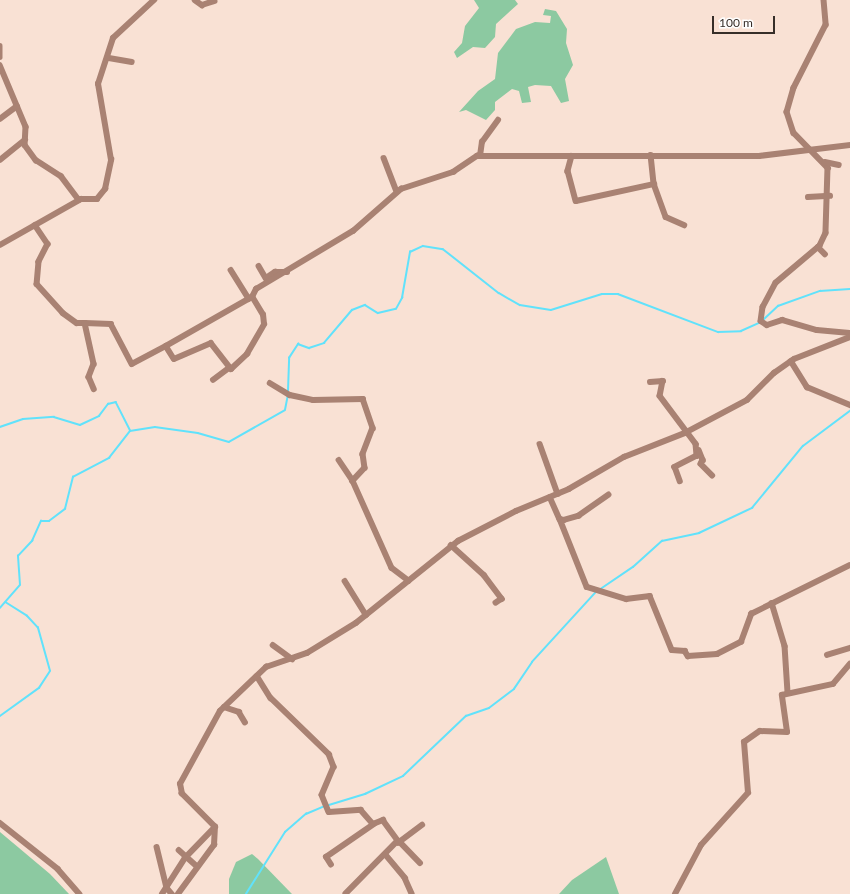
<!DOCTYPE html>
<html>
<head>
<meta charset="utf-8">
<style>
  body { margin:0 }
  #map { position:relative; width:850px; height:894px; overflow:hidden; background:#f9e1d4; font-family:Lato,sans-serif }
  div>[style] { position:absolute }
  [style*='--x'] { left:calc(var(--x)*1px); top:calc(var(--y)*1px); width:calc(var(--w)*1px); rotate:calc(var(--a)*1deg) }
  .green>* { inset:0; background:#8cc9a1 }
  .stream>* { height:1.5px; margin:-0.75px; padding:0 0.75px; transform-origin:0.75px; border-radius:0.75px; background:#61e2fb }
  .minor>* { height:5.5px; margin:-2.75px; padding:0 2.75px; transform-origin:2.75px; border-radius:2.75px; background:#a98273 }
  span { translate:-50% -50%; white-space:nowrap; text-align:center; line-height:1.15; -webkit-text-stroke:4px #fff; paint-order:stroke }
  .scale { position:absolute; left:712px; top:16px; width:63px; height:18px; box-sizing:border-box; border:2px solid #372e29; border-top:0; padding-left:5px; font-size:12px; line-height:14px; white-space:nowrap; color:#372e29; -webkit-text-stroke:3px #fff; paint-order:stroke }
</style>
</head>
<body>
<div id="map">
  <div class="green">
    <div style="clip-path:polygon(474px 0,515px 0,518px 4px,496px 24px,495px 37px,485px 48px,473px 47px,457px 58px,454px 52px,462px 43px,465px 26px,479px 8px)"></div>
    <div style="clip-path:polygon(545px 9px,556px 11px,567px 29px,566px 43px,573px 65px,565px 79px,569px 101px,561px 103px,551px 86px,535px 85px,528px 87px,531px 102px,522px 103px,519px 91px,512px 89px,495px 102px,495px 110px,486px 120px,466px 110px,459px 112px,478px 91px,495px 79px,498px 53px,516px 29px,535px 22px,550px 23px,551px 16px,543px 15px)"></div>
    <div style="clip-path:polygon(0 832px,50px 874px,69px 894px,0 894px)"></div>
    <div style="clip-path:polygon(252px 854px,258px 859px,292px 894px,229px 894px,229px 879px,236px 862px)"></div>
    <div style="clip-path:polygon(606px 857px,619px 894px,559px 894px,572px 880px)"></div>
  </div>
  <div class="stream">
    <div style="--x:762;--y:321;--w:22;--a:-43"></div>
    <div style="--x:778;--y:306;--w:45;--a:-19.7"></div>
    <div style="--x:820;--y:291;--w:30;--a:-4"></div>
    <div style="--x:288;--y:391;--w:33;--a:-88"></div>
    <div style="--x:289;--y:358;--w:17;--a:-57"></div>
    <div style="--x:298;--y:344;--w:12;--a:20"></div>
    <div style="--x:309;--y:348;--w:16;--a:-18"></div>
    <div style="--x:324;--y:343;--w:43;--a:-49.7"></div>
    <div style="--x:352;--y:310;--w:14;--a:-21"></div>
    <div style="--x:365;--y:305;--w:15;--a:32"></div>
    <div style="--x:378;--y:313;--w:18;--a:-13"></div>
    <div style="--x:396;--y:309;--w:13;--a:-61"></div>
    <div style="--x:402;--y:298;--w:47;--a:-80.1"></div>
    <div style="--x:410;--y:252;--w:14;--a:-25"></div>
    <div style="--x:423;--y:246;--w:20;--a:9"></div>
    <div style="--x:443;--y:249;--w:71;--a:38.2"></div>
    <div style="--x:499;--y:293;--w:24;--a:30"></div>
    <div style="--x:520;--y:305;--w:31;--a:9"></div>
    <div style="--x:551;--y:310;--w:53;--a:-17.4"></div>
    <div style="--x:602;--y:294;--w:16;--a:0"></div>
    <div style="--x:618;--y:294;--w:107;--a:20.8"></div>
    <div style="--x:718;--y:332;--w:23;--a:-2"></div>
    <div style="--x:741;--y:331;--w:20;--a:-24"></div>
    <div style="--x:0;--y:427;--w:24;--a:-19"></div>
    <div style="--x:23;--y:419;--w:31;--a:-4"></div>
    <div style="--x:54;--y:417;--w:27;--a:17"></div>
    <div style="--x:80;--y:425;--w:21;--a:-25"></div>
    <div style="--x:99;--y:416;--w:15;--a:-53"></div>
    <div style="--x:108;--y:404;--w:8;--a:-14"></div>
    <div style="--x:116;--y:402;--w:31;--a:63"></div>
    <div style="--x:599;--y:590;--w:41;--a:-34.1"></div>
    <div style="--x:633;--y:567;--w:39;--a:-42"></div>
    <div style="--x:662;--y:541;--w:38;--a:-12"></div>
    <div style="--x:699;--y:533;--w:59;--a:-25.3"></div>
    <div style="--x:752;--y:508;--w:80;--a:-50.6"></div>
    <div style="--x:803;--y:446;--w:59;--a:-36.7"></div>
    <div style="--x:0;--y:608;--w:30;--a:-49"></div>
    <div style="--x:20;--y:585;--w:29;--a:-94"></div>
    <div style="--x:18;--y:556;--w:21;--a:-47"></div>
    <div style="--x:32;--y:541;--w:22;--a:-66"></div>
    <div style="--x:41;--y:521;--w:8;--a:0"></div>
    <div style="--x:49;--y:521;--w:20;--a:-37"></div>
    <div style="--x:65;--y:509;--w:33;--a:-76"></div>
    <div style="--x:73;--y:477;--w:41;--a:-27.8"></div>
    <div style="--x:109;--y:458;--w:34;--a:-52"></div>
    <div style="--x:130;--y:431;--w:25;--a:-9"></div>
    <div style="--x:155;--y:427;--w:43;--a:7.9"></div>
    <div style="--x:198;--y:433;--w:32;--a:16"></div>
    <div style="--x:229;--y:442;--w:64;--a:-29.7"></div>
    <div style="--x:285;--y:410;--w:15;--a:-79"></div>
    <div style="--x:0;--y:716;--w:48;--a:-35.7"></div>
    <div style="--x:39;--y:688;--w:20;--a:-57"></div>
    <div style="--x:50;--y:671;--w:45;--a:-105.6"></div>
    <div style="--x:38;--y:628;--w:16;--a:-133"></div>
    <div style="--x:27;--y:616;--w:25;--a:-148"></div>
    <div style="--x:329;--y:805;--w:38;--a:-17"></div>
    <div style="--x:365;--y:794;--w:42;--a:-25.3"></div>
    <div style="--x:403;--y:776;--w:87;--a:-43.6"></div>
    <div style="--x:466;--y:716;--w:24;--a:-19"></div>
    <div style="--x:489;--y:708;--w:31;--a:-37"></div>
    <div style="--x:514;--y:689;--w:32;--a:-56"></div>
    <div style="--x:532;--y:662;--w:95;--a:-47.6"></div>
    <div style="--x:246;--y:894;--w:73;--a:-57.8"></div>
    <div style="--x:285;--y:832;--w:28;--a:-41"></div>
    <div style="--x:306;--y:814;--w:21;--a:-23"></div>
  </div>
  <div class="minor">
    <div style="--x:195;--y:0;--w:9;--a:36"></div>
    <div style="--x:202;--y:5;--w:13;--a:-18"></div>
    <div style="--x:824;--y:0;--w:25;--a:85"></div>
    <div style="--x:826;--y:25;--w:71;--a:116.9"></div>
    <div style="--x:794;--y:88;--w:25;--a:106"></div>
    <div style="--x:787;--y:112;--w:22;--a:72"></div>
    <div style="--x:794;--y:133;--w:49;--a:45.8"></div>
    <div style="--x:828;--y:168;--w:65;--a:91.8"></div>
    <div style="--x:826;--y:233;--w:14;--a:115"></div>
    <div style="--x:820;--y:246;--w:57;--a:139.9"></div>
    <div style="--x:776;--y:283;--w:27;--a:118"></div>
    <div style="--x:763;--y:307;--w:14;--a:98"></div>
    <div style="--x:761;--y:321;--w:7;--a:34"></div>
    <div style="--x:767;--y:325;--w:16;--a:-18"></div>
    <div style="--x:782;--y:320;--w:36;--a:16"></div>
    <div style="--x:817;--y:330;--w:33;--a:5"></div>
    <div style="--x:0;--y:46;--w:11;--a:90"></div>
    <div style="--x:109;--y:58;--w:23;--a:10"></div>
    <div style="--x:0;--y:65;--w:67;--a:67.2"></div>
    <div style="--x:26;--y:127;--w:18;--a:93"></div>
    <div style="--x:25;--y:145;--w:19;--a:54"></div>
    <div style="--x:36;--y:160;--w:30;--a:33"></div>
    <div style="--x:61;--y:176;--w:30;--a:53"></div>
    <div style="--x:0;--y:119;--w:21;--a:-37"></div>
    <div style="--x:651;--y:155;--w:29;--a:84"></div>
    <div style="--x:654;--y:184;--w:35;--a:70"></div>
    <div style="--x:666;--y:217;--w:20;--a:24"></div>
    <div style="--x:480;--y:156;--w:14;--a:-82"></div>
    <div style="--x:482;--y:142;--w:27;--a:-54"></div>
    <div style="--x:572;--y:156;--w:16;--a:105"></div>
    <div style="--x:568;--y:171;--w:31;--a:75"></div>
    <div style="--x:576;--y:201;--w:80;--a:-12.3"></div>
    <div style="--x:384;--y:158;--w:36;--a:69"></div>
    <div style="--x:0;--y:160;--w:32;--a:-39"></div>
    <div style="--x:825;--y:162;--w:14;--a:12"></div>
    <div style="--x:808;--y:197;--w:22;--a:-3"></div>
    <div style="--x:35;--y:225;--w:23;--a:56"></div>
    <div style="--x:48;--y:244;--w:20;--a:117"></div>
    <div style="--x:39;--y:262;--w:22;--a:95"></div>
    <div style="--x:37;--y:284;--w:39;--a:48"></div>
    <div style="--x:63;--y:313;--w:17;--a:36"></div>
    <div style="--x:77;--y:323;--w:8;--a:0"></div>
    <div style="--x:85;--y:323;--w:42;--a:77.6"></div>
    <div style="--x:94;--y:364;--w:14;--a:111"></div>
    <div style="--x:89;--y:377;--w:13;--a:67"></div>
    <div style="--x:0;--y:245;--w:93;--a:-29.6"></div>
    <div style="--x:81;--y:199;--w:16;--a:0"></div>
    <div style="--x:97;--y:199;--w:13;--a:-51"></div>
    <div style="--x:105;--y:189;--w:30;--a:-78"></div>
    <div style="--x:111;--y:160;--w:77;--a:-99.7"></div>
    <div style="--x:98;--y:84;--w:48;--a:-71.9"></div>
    <div style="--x:113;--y:38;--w:56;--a:-42.8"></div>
    <div style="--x:818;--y:247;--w:10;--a:45"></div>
    <div style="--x:259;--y:266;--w:14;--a:60"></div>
    <div style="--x:266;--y:278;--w:11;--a:-34"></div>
    <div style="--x:275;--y:272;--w:12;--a:0"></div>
    <div style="--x:231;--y:270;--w:34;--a:58"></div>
    <div style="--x:85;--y:323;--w:26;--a:2"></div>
    <div style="--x:111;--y:324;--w:45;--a:62.3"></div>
    <div style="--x:132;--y:364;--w:38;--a:-28"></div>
    <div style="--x:166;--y:346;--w:15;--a:58"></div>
    <div style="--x:174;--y:359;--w:40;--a:-23.4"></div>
    <div style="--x:211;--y:343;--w:33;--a:52"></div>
    <div style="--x:231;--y:369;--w:22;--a:-43"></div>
    <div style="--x:247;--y:354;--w:34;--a:-60"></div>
    <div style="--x:264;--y:324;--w:9;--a:-96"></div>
    <div style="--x:263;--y:315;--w:21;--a:-121"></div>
    <div style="--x:252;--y:297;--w:9;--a:-63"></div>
    <div style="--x:256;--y:289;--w:113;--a:-30.9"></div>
    <div style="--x:353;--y:231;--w:64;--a:-41.2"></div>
    <div style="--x:401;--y:189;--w:55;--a:-18.1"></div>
    <div style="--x:453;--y:172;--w:29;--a:-34"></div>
    <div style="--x:477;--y:156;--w:282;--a:0"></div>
    <div style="--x:759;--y:156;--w:92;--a:-6.9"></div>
    <div style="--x:166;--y:346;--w:99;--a:-29.7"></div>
    <div style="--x:791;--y:361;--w:31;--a:58"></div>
    <div style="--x:807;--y:387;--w:47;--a:22.7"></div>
    <div style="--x:213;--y:380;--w:20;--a:-37"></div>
    <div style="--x:650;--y:382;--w:13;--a:-4"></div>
    <div style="--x:663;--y:381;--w:15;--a:101"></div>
    <div style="--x:660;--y:396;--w:60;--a:53.1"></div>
    <div style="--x:696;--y:444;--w:12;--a:85"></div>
    <div style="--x:697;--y:456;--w:25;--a:153"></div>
    <div style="--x:675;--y:467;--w:15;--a:70"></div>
    <div style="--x:270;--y:383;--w:23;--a:31"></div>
    <div style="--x:290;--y:395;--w:24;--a:12"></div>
    <div style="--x:313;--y:400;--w:50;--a:-1.1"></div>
    <div style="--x:363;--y:399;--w:31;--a:71"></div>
    <div style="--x:373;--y:428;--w:28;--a:111"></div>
    <div style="--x:363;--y:454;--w:14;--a:82"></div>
    <div style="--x:365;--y:468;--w:18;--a:133"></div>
    <div style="--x:353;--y:481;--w:95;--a:65.9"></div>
    <div style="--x:392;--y:568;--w:21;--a:37"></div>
    <div style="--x:540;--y:444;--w:53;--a:70.2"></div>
    <div style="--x:699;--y:450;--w:11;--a:68"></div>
    <div style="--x:703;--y:460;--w:4;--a:117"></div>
    <div style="--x:701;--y:464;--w:16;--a:45"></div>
    <div style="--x:339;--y:460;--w:25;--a:56"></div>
    <div style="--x:550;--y:497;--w:24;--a:66"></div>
    <div style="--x:560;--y:519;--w:4;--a:14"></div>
    <div style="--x:564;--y:520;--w:15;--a:-16"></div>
    <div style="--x:578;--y:516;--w:37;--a:-35"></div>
    <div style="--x:560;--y:519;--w:73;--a:68.3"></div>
    <div style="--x:587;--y:587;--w:41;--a:17.1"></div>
    <div style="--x:626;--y:599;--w:24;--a:-7"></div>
    <div style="--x:650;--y:596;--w:58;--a:67.8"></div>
    <div style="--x:672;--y:650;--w:13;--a:4"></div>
    <div style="--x:685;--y:651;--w:6;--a:59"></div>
    <div style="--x:688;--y:656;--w:29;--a:-4"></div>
    <div style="--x:717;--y:654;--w:27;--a:-27"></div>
    <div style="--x:741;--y:642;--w:30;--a:-70"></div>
    <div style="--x:751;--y:614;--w:110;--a:-26.3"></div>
    <div style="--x:451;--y:545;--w:45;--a:42.3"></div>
    <div style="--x:484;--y:575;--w:30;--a:53"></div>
    <div style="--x:502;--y:599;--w:7;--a:146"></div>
    <div style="--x:345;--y:581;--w:40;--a:58"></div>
    <div style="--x:772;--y:603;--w:45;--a:73.2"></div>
    <div style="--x:785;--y:646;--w:46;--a:86.3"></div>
    <div style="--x:273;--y:645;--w:24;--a:36"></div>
    <div style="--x:827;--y:655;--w:24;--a:-17"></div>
    <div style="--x:257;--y:676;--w:26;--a:58"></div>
    <div style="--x:271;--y:698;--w:81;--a:44"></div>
    <div style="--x:329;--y:754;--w:14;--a:69"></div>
    <div style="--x:334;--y:767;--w:30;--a:113"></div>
    <div style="--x:322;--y:795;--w:18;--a:68"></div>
    <div style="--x:329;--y:812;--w:32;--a:-4"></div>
    <div style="--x:361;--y:810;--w:18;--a:49"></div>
    <div style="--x:373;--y:824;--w:11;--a:-22"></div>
    <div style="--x:383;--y:820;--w:26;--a:54"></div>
    <div style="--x:398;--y:841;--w:74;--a:134.5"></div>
    <div style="--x:224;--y:707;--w:16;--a:18"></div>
    <div style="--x:239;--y:712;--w:12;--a:59"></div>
    <div style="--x:0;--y:823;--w:74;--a:38.4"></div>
    <div style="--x:58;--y:869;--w:33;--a:49"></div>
    <div style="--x:400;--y:842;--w:29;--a:46"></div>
    <div style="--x:398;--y:843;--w:30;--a:-37"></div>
    <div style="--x:157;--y:847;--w:42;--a:76.3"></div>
    <div style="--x:167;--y:888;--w:8;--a:50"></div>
    <div style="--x:179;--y:850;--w:25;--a:42"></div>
    <div style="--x:386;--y:855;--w:30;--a:50"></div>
    <div style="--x:405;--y:878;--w:17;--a:66"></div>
    <div style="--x:331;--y:865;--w:9;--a:-122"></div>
    <div style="--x:326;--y:857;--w:58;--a:-34.5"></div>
    <div style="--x:162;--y:894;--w:43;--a:-57.4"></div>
    <div style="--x:185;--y:858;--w:43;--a:-45.9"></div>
    <div style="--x:178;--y:894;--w:61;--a:-53.7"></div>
    <div style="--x:214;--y:845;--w:18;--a:-87"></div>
    <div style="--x:215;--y:827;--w:47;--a:-135"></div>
    <div style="--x:182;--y:794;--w:10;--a:-101"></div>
    <div style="--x:180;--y:784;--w:83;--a:-61.3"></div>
    <div style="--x:220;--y:711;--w:64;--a:-43.7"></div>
    <div style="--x:266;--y:667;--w:43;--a:-18.9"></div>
    <div style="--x:307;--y:653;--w:57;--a:-31.5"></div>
    <div style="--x:356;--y:623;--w:131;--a:-38.8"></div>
    <div style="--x:458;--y:541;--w:65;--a:-27.3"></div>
    <div style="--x:516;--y:511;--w:57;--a:-22.5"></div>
    <div style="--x:569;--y:489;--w:64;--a:-30.2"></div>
    <div style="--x:624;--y:457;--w:66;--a:-21.5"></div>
    <div style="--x:685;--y:433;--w:70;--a:-28"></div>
    <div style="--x:747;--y:400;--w:38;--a:-45"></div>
    <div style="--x:774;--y:373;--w:24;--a:-35"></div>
    <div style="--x:794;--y:359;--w:60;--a:-21.4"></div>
    <div style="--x:675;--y:894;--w:55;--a:-62"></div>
    <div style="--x:701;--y:845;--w:70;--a:-47.9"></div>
    <div style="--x:748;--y:793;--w:51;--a:-94.5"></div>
    <div style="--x:744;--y:742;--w:19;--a:-35"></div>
    <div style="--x:760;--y:731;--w:27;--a:2"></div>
    <div style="--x:787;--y:732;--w:37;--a:-98"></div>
    <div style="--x:782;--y:695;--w:52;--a:-12.2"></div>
    <div style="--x:833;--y:684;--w:26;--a:-50"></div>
  </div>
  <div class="scale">100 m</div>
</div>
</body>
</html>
